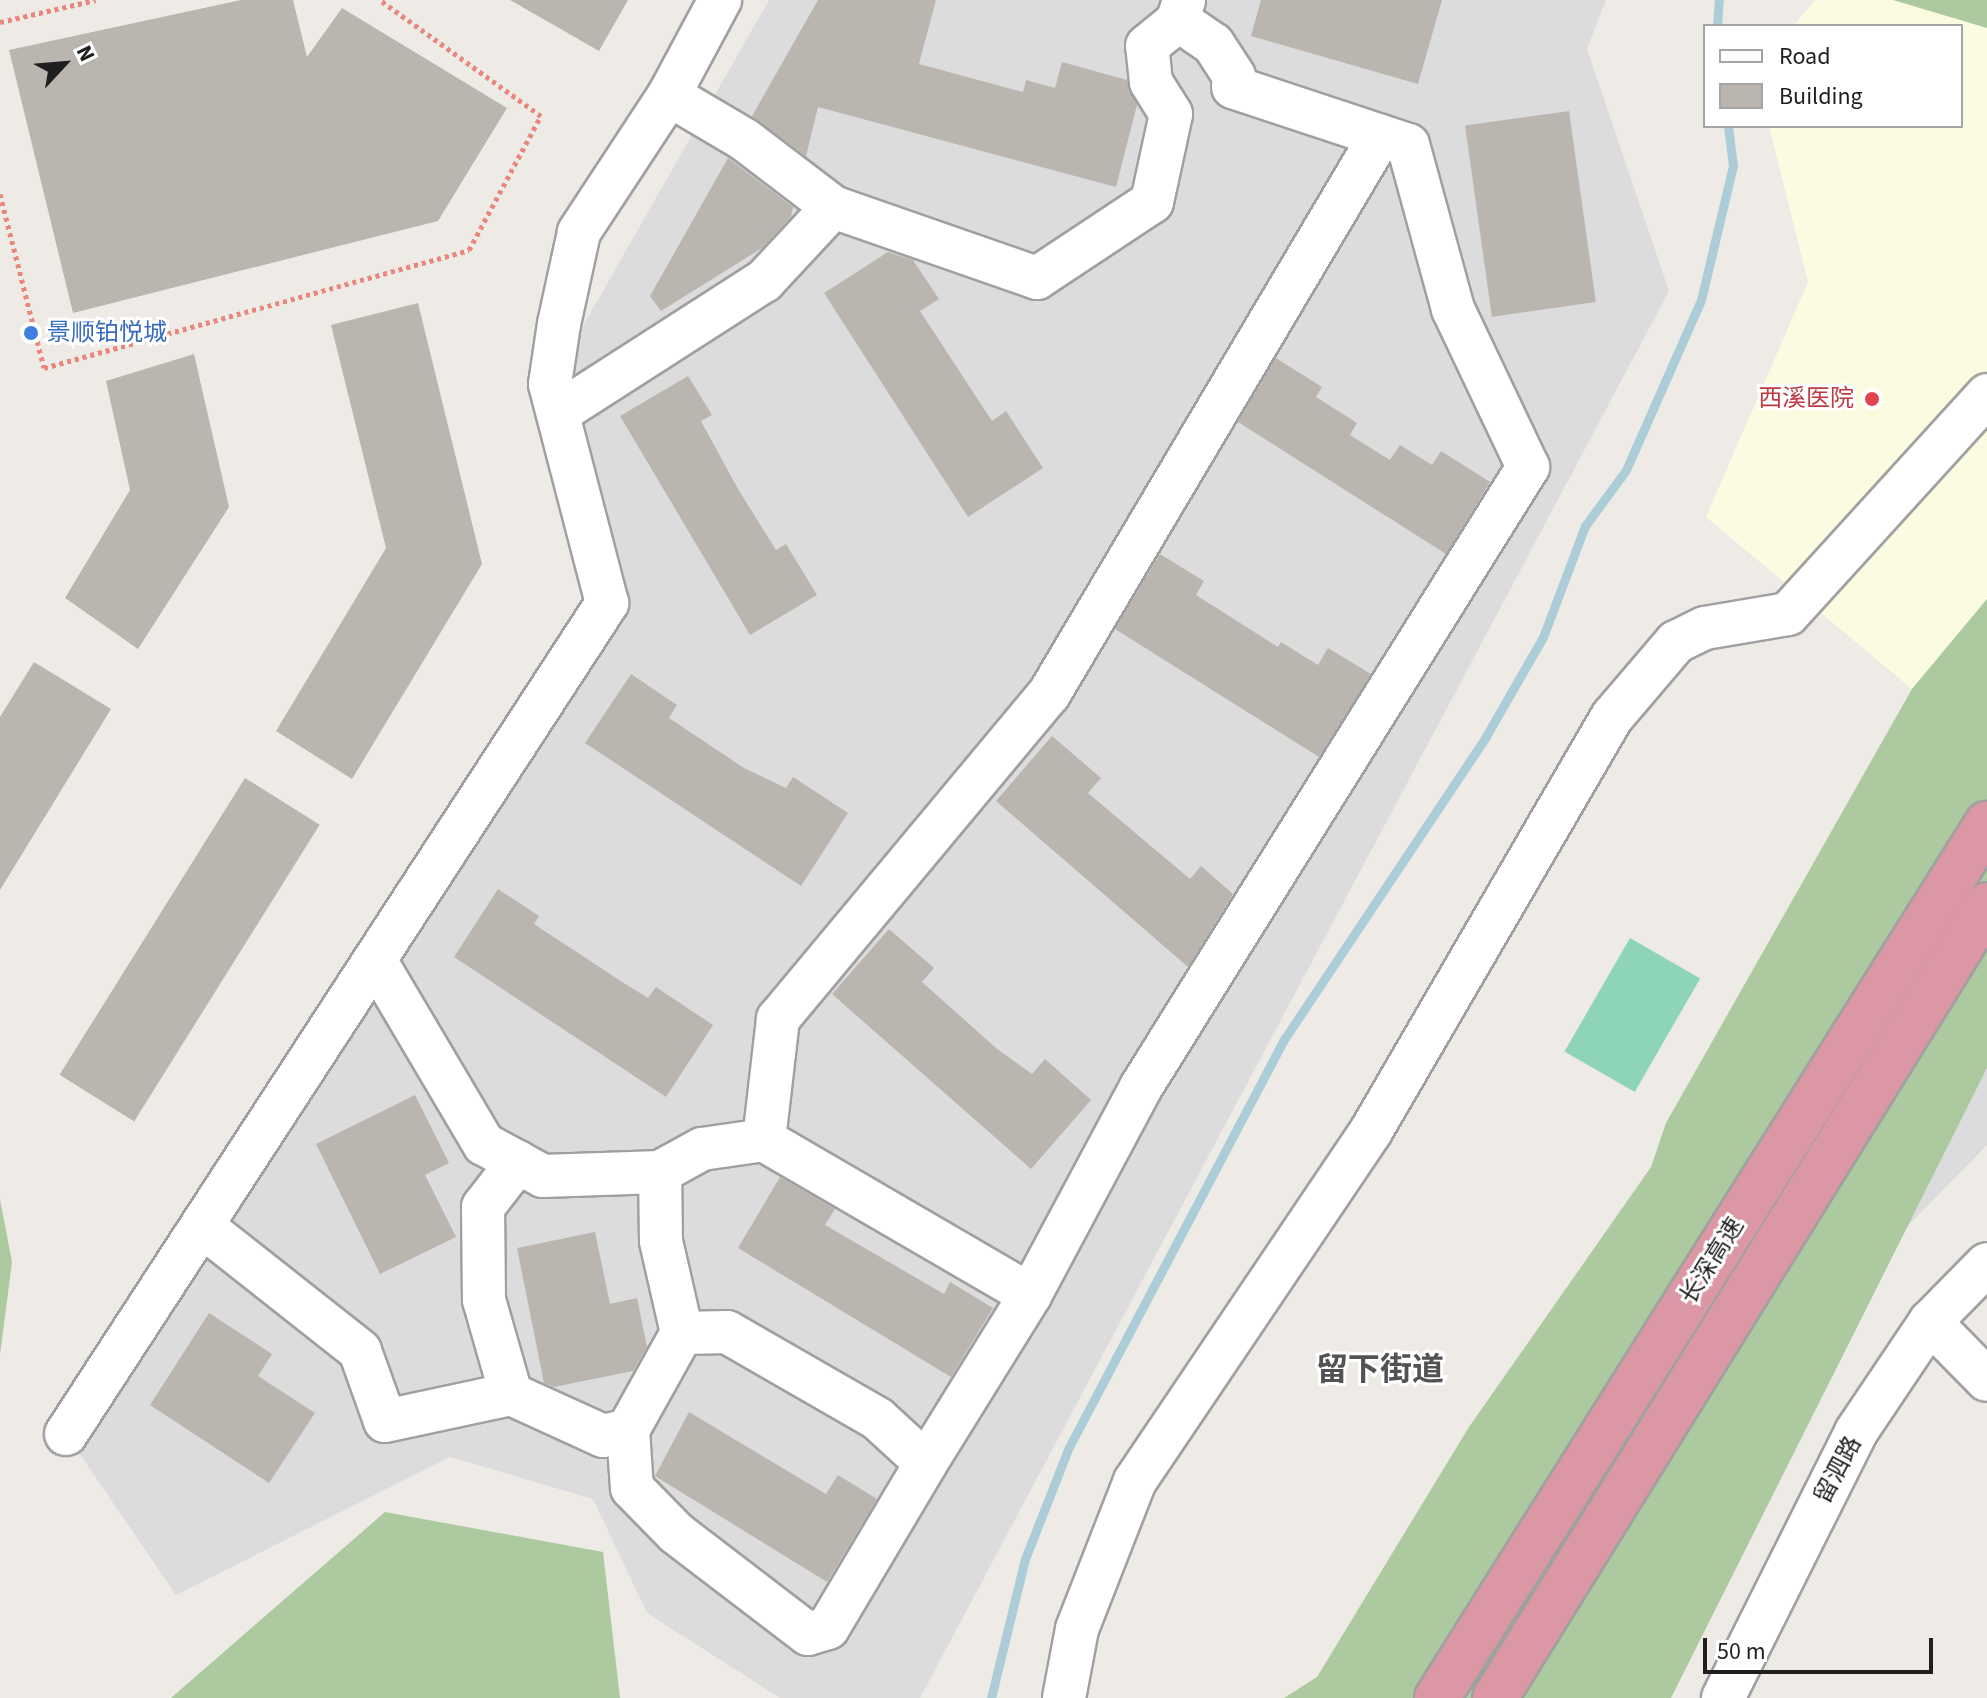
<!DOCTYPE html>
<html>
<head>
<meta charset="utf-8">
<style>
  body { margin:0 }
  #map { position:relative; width:1987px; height:1698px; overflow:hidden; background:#eeebe6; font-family:"Source Sans 3","Noto Sans SC",sans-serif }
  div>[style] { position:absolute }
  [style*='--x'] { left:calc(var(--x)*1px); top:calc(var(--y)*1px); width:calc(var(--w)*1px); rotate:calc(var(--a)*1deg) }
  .residential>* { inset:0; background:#dddcdc }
  .education>* { inset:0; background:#fbfbe2 }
  .forest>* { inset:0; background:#acc9a0 }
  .pitch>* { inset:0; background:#8dd4b8; transform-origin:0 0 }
  .stream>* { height:9px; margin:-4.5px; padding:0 4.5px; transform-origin:4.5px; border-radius:4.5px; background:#accdd7 }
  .building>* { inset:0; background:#bbb5af; transform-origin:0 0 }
  .path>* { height:5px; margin-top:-2.5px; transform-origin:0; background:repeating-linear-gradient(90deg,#e9877c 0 4px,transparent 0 8px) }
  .roads { filter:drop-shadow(2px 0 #a0a0a0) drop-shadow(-2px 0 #a0a0a0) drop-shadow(0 2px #a0a0a0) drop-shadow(0 -2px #a0a0a0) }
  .minor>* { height:42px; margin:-21px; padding:0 21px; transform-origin:21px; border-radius:21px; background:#fff }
  .highway>* { height:44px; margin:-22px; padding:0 22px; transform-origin:22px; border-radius:22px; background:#dc97a4 }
  .dots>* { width:22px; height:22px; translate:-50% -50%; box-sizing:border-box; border:4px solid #fff; border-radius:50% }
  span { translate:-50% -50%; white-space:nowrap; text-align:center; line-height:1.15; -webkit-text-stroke:6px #fff; paint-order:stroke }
  .shop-label { font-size:24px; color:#366cbe }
  .left { translate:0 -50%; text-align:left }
  .health-label { font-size:24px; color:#be3a42 }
  .right { translate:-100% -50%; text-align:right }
  .street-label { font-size:24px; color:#1f1f1f }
  .district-label { font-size:32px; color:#525252; font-weight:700 }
  .legend { position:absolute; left:1703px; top:24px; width:260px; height:104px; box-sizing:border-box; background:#fff; border:2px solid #a5a5a5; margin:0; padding:10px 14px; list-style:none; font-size:24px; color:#1f1f1f }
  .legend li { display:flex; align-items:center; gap:16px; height:40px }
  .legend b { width:40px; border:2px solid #a5a5a5 }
  .north { position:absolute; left:24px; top:24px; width:80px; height:80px; -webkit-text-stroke:6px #fff; paint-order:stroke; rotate:64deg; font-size:22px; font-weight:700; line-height:32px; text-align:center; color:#1f1f1f }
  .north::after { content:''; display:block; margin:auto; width:28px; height:36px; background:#1f1f1f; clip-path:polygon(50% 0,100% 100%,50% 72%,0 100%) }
  .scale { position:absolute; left:1703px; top:1638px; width:230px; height:36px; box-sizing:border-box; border:4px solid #1f1f1f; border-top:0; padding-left:10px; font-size:24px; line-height:28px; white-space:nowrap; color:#1f1f1f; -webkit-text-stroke:6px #fff; paint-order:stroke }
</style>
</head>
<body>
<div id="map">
  <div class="residential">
    <div style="clip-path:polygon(769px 0,1606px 0,1587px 49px,1669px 291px,920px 1698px,780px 1698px,647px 1613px,593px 1499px,450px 1457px,176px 1595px,66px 1434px,607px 603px,550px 384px)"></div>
    <div style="clip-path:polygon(1987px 1051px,1987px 1145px,1854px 1281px)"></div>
  </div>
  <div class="education">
    <div style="clip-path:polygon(1815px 0,1901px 0,1987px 23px,1987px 599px,1912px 689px,1706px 517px,1808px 282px,1769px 126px,1961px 126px,1961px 26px,1793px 26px)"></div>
  </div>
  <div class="forest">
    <div style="clip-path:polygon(1893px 0,1987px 0,1987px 28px)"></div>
    <div style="clip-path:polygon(1987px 599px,1987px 1068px,1671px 1698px,1284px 1698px,1317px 1677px,1469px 1427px,1651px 1167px,1666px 1123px,1912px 689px)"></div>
    <div style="clip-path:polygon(0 1199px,12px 1262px,0 1355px)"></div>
    <div style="clip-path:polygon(385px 1512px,603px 1552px,620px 1698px,171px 1698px)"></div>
  </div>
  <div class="pitch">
    <div style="left:1630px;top:938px;width:81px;height:131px;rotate:30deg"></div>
  </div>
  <div class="stream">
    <div style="--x:1717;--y:26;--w:26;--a:-86"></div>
    <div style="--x:991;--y:1698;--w:143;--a:-76.3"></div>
    <div style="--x:1025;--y:1559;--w:118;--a:-68.6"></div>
    <div style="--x:1068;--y:1449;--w:465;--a:-62.2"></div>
    <div style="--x:1285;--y:1038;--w:361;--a:-56.3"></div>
    <div style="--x:1485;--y:738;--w:116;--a:-60.1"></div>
    <div style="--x:1543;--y:637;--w:119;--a:-69.3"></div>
    <div style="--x:1585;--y:526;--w:69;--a:-53.8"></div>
    <div style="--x:1626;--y:470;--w:186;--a:-66.2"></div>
    <div style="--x:1701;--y:300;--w:138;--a:-76.6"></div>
    <div style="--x:1733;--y:166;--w:40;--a:-97.1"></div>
  </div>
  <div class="building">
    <div style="clip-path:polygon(241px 0,293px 0,307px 57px,342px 8px,507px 108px,438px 221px,73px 313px,9px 50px)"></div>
    <div style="clip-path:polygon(510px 0,628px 0,599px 51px)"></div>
    <div style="clip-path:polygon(818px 0,936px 0,919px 64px,1023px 92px,1026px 80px,1055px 88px,1062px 62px,1127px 80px,1137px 105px,1116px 187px,818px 107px,806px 156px,752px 116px)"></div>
    <div style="clip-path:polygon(1261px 0,1442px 0,1418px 84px,1251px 36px)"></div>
    <div style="left:1569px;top:111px;width:193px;height:105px;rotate:82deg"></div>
    <div style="clip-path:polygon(728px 158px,793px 207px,791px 217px,762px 248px,661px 311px,650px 296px)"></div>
    <div style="clip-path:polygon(888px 252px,913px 260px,939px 299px,920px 311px,992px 421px,1006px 411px,1043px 468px,968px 517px,824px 293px)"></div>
    <div style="clip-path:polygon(418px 303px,482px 564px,352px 779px,276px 731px,386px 548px,331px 325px)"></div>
    <div style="clip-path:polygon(194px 354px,229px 507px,138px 649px,65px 598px,130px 490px,106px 381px)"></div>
    <div style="clip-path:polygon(1276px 358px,1322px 387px,1316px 397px,1357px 423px,1350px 435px,1390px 460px,1400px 445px,1432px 465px,1441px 451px,1490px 482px,1446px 554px,1238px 422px)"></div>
    <div style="clip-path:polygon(688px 376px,712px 415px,701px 421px,738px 489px,776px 550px,786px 544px,817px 595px,750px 635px,620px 416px)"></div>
    <div style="clip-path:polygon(1160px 554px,1204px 581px,1196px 595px,1278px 647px,1281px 642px,1318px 665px,1328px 648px,1371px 674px,1319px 757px,1115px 629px)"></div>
    <div style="clip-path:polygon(34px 662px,111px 709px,0 890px,0 717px)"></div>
    <div style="clip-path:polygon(631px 674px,677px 705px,669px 718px,744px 768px,786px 788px,793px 777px,848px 813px,801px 886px,585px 743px)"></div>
    <div style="clip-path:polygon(1052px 736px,1101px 778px,1088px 793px,1190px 879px,1201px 866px,1233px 894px,1188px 967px,996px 801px)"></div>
    <div style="left:245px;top:778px;width:88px;height:350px;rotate:32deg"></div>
    <div style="clip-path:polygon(498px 889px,539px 916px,534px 924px,619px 980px,648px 998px,656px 987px,713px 1025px,666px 1097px,454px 957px)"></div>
    <div style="clip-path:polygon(889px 929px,934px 968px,922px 982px,996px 1048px,1032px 1074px,1045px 1059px,1091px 1100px,1031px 1169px,832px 994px)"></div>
    <div style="clip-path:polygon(415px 1095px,449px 1163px,425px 1175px,456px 1237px,380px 1274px,316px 1144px)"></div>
    <div style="clip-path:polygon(780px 1177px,835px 1209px,825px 1225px,944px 1294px,950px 1282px,993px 1308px,951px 1377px,738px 1248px)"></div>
    <div style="clip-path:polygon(595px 1232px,610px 1304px,637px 1298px,647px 1347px,633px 1371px,554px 1387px,544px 1383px,517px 1248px)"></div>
    <div style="clip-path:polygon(209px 1313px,272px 1354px,258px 1376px,315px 1413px,269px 1483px,150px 1405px)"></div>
    <div style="clip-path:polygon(689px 1412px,826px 1494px,838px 1475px,877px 1499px,827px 1582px,655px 1476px)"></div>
  </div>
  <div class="path">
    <div style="--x:0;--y:22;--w:98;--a:-13"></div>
    <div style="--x:0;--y:194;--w:179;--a:75.8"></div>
    <div style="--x:44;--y:368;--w:441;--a:-15.5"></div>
    <div style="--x:469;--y:250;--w:152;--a:-61.8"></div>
    <div style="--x:541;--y:116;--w:198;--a:-144.2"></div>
  </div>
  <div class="roads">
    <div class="minor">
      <div style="--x:669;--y:95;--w:88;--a:30.6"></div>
      <div style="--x:745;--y:140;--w:111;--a:37.3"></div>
      <div style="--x:833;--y:207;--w:216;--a:19.2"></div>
      <div style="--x:1037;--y:278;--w:138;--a:-33.5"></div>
      <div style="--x:1152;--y:202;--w:90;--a:-77.8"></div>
      <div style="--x:1171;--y:114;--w:38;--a:-122"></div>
      <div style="--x:1151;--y:82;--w:36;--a:-96"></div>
      <div style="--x:1147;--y:46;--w:38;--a:-39"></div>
      <div style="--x:1177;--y:22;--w:23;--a:-72"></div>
      <div style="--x:558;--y:413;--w:245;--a:-32.7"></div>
      <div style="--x:764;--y:281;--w:101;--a:-47"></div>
      <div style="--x:375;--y:960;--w:214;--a:59.4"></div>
      <div style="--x:484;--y:1144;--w:67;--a:28.5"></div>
      <div style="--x:543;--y:1176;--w:117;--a:-2"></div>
      <div style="--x:660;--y:1172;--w:48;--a:-28.7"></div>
      <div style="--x:702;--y:1149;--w:63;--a:-8.3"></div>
      <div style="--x:764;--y:1140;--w:308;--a:30.2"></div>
      <div style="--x:1030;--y:1295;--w:236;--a:-61.9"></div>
      <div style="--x:1141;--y:1087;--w:731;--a:-58.03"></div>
      <div style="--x:1528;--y:467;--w:175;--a:-115.4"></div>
      <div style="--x:1453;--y:309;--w:170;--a:-105.3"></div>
      <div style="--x:1408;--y:145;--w:184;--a:-161.7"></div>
      <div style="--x:1233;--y:87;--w:11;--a:-85"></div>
      <div style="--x:1234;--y:76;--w:38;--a:-123"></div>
      <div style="--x:1213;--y:44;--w:42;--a:-145.6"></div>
      <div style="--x:764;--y:1140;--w:122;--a:-83.4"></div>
      <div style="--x:778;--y:1019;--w:423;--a:-50.2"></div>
      <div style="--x:1049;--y:694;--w:649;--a:-59.32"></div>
      <div style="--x:202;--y:1226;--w:201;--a:38.3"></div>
      <div style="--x:360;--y:1351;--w:74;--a:70.3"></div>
      <div style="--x:385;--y:1421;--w:129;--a:-12.1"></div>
      <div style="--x:511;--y:1394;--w:101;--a:24.5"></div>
      <div style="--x:603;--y:1436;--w:26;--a:-13"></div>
      <div style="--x:628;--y:1430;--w:111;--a:-60.9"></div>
      <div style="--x:682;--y:1333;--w:94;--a:-102.9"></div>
      <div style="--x:661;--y:1241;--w:69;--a:-90.8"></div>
      <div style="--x:1930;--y:1322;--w:81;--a:45.5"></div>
      <div style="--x:682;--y:1333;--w:45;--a:-1.3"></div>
      <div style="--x:727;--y:1332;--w:174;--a:29.9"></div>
      <div style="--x:878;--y:1419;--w:65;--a:42.5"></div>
      <div style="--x:926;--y:1463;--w:198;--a:-58.2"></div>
      <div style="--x:511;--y:1394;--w:98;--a:-106"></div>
      <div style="--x:484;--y:1300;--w:93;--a:-90.6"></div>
      <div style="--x:483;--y:1207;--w:57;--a:-52.1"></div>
      <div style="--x:628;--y:1430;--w:58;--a:86.1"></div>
      <div style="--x:632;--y:1488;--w:63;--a:45.6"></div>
      <div style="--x:676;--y:1533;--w:166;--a:37.4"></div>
      <div style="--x:808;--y:1634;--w:21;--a:-17"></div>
      <div style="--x:828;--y:1628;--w:192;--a:-59.3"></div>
      <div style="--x:66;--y:1434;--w:992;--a:-56.93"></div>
      <div style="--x:607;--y:603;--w:226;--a:-104.6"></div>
      <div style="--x:550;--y:384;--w:61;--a:-81.5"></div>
      <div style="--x:559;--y:324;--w:94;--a:-77.7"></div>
      <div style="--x:579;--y:232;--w:164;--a:-56.7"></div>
      <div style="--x:669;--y:95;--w:108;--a:-61.8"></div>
      <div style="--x:1064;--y:1698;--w:70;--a:-79.3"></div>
      <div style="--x:1077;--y:1629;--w:159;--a:-68.6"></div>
      <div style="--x:1135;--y:1481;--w:422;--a:-56"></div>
      <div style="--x:1371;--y:1131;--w:479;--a:-59.8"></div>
      <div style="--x:1612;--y:717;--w:99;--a:-49.5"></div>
      <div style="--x:1676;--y:642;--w:32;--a:-26"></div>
      <div style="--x:1705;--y:628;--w:84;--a:-9.6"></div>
      <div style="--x:1788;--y:614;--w:296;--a:-47.7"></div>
      <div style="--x:1723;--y:1698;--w:297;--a:-63.4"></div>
      <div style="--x:1856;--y:1432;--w:133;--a:-56.1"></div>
      <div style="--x:1930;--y:1322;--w:81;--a:-45.5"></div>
    </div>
    <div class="highway">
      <div style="--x:1437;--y:1698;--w:1033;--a:-57.82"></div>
      <div style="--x:1495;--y:1698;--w:933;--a:-58.18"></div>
    </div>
  </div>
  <div class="dots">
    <div style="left:31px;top:333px;background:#3f7fe0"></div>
    <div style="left:1872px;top:399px;background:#e0444e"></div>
  </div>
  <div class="shop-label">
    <span class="left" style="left:47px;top:333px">景顺铂悦城</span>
  </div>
  <div class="health-label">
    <span class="right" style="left:1854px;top:399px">西溪医院</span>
  </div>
  <div class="street-label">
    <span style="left:1712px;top:1261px;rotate:-58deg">长深高速</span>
    <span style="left:1838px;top:1470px;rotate:-62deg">留泗路</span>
  </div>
  <div class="district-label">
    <span style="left:1380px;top:1370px">留下街道</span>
  </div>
  <ul class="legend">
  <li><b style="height:10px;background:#fff"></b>Road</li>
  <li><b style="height:22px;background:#bbb5af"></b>Building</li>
  </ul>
  <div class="north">N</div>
  <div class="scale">50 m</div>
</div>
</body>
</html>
